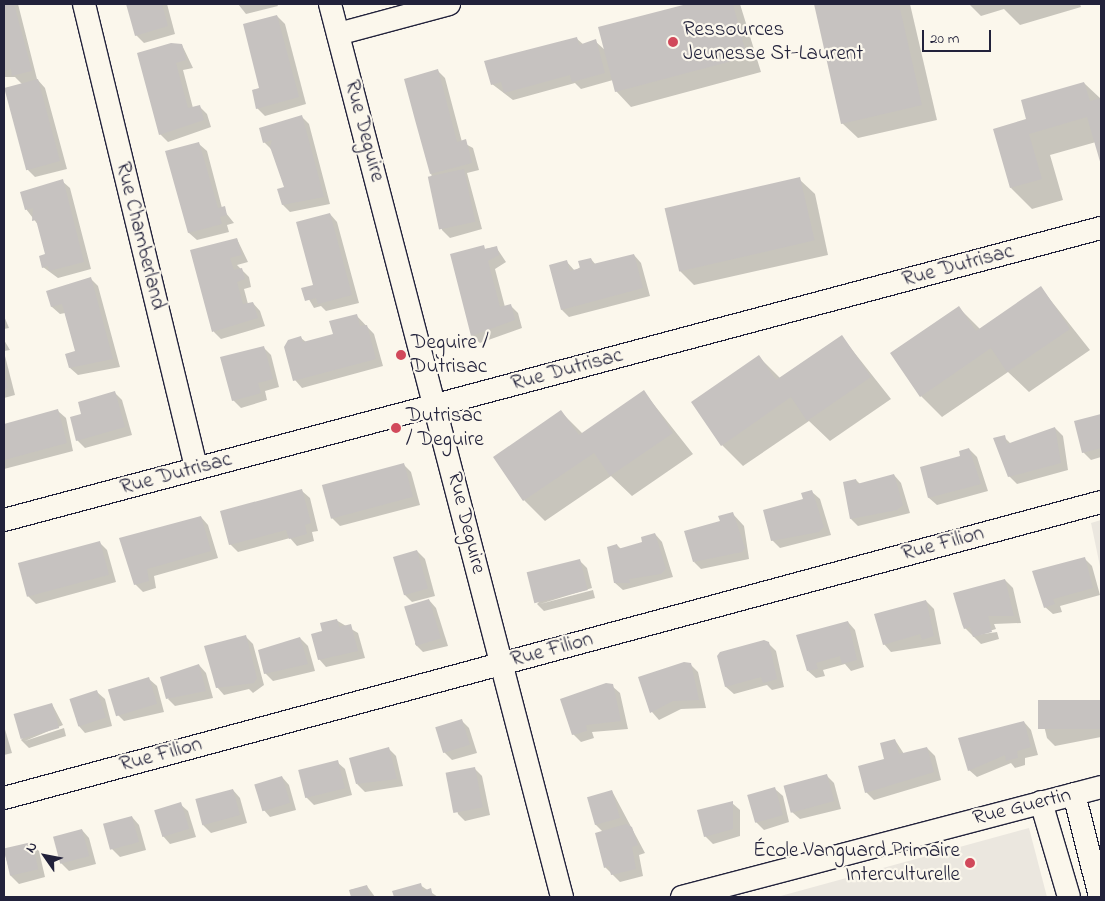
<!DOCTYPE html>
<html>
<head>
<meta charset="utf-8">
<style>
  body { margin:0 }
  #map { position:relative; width:1105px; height:901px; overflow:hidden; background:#fbf7ec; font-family:"Indie Flower",sans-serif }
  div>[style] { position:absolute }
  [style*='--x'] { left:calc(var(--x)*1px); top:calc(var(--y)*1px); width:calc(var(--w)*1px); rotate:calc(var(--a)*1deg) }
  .built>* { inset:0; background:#ebe7df }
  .shadow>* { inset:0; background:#0003 }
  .building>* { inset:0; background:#c6c2c0; transform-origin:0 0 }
  .roads { filter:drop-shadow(1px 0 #22223b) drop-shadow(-1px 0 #22223b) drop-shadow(0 1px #22223b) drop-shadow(0 -1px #22223b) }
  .minor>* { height:22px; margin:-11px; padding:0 11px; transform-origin:11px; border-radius:11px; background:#fbf7ec }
  .dots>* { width:14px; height:14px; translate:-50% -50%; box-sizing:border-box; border:2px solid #fbf7ec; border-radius:50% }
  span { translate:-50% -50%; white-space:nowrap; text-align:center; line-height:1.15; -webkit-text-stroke:4.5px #fbf7ec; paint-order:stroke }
  .poi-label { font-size:21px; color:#22223b }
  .left { translate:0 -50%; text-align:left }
  .right { translate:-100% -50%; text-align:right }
  .street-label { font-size:21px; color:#22223b }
  .frame { position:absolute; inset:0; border:5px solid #22223b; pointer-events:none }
  .north { position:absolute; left:20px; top:831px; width:50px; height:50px; -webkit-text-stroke:4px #fbf7ec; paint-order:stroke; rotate:303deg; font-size:14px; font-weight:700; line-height:20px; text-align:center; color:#22223b }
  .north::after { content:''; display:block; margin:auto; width:18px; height:22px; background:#22223b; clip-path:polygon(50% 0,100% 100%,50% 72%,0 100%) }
  .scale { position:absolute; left:922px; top:30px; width:69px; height:22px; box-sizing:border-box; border:2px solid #22223b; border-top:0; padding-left:6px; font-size:15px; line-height:18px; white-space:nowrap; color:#22223b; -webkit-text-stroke:4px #fbf7ec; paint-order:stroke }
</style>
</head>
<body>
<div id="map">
  <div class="built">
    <div style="clip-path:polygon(1101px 520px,1101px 571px,1091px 523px)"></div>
    <div style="clip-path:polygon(1029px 828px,1047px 897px,777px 897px)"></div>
  </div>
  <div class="shadow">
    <div style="clip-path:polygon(4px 4px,18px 4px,37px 79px,45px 88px,67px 169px,35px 177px,27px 169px,22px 84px,15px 77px,4px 77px)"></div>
    <div style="clip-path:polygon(127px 4px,167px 4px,175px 34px,144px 43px,136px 35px)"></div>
    <div style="clip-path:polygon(238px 4px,277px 4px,278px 6px,246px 14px)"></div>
    <div style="clip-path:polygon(692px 4px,740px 4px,761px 72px,631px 107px,616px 91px,613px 80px,581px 89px,575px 83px,513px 100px,492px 84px,576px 38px,584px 45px,595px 41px,606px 51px,600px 28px)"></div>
    <div style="clip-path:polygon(815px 4px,910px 4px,937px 120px,858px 138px,842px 123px)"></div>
    <div style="clip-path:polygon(969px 4px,1080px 4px,1081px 7px,1020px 25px,1004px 9px,981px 16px)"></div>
    <div style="clip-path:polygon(277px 16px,285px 24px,306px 104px,265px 116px,257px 108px)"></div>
    <div style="clip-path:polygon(182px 45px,193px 68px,183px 70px,193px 108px,200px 107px,207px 114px,211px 127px,168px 142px,160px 134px,139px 53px)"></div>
    <div style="clip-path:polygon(438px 71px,445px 78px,462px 142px,473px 148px,479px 170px,467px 173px,482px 229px,450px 238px,442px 230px,431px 173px)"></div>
    <div style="clip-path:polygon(1084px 83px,1101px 99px,1101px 162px,1096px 142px,1050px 155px,1063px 200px,1032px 209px,1011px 188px,1028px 120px)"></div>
    <div style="clip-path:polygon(301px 116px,309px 124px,330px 204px,290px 212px,283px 205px,286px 188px,272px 150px,264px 142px)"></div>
    <div style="clip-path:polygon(199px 144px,207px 151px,222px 208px,234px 223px,227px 225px,229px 232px,197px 240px,189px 233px,167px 152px)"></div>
    <div style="clip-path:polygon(799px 179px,815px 194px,828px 255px,694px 285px,679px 270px)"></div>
    <div style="clip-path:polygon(62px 181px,70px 188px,91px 269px,58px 278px,43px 267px,47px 255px,39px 226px,26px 209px)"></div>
    <div style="clip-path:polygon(330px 214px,337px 222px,359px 303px,326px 311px,321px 306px,314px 308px,303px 289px,314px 286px)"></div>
    <div style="clip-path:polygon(237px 239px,248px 262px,237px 265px,249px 277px,251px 287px,244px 289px,248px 304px,253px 303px,260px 311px,265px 326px,221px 339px,214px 332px,192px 251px)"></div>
    <div style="clip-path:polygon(496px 247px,506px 262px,495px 269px,505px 307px,511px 306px,518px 313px,522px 328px,480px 343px,472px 336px,451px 255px)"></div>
    <div style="clip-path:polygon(634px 255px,641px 263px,650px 296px,569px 317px,562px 310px,567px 262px,575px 271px,591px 259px,596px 265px)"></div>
    <div style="clip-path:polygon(90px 278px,98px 286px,120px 367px,78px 375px,70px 368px,76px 352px,65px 313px,60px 314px,52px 307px,48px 292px)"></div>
    <div style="clip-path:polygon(1041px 288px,1090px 350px,1029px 392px,1008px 372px,942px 417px,921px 396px,959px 308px,980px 329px)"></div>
    <div style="clip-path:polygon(356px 315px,374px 334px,383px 366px,302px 388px,295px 380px,301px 338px,306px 342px,334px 335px)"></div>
    <div style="clip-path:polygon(4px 316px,9px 328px,4px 329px)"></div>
    <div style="clip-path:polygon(842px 337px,891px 399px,830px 441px,809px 421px,743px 466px,722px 445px,759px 357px,781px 379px)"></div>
    <div style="clip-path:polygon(4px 340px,10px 350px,4px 351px)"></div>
    <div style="clip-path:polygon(263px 347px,271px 355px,279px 387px,265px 391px,267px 400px,241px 408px,233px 400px)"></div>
    <div style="clip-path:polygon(4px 352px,15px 395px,4px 398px)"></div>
    <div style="clip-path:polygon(644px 392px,693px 454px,632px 496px,611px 476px,545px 521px,524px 500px,561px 412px,583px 434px)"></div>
    <div style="clip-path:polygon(115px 393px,122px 400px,132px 435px,85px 448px,77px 440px,83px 415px)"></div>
    <div style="clip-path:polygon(58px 411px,66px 418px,73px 451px,4px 469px,4px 425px)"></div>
    <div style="clip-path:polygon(1101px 415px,1101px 457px,1091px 460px,1083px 452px,1075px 422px)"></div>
    <div style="clip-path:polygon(1055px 428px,1063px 436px,1068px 470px,1017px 484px,1009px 476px,1004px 437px,1011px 444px)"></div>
    <div style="clip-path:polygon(969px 449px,977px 457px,988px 491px,937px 505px,929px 498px,921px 468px,962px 457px)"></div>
    <div style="clip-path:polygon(404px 465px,411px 472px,420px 505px,340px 526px,332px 518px)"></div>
    <div style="clip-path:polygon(894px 475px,901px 483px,910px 513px,858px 526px,851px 519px,856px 480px,860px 484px)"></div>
    <div style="clip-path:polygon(302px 491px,310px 498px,318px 531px,312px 532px,314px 541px,297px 546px,290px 538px,238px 552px,230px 544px)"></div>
    <div style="clip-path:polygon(812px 492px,820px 499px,831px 535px,780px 548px,772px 540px)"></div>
    <div style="clip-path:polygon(732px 513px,744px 526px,749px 559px,701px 569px,694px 562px)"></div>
    <div style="clip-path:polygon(201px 517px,208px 525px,218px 558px,154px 576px,156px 588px,143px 592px,135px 584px,121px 539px)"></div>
    <div style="clip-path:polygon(655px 534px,662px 542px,673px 577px,623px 590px,615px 583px,617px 545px,621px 549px,644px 543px)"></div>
    <div style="clip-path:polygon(99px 542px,107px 550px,116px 582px,36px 604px,28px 596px)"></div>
    <div style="clip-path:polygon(417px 551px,425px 559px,435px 596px,412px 602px,404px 594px)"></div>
    <div style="clip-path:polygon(1084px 558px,1092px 566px,1100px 595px,1060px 606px,1062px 612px,1053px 614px,1045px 607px)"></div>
    <div style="clip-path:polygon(580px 561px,587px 568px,592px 588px,540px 604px,593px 590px,595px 598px,544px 611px,537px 604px)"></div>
    <div style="clip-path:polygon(1005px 580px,1013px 588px,1021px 623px,994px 624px,996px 629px,976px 635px,997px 632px,999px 639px,981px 644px,965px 628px)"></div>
    <div style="clip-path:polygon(429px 600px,436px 608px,448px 646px,423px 652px,415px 644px)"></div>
    <div style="clip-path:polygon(926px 601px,934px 609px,941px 644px,891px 652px,884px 644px)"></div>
    <div style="clip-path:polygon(336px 620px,358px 633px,365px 658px,326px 667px,319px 659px,324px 632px)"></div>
    <div style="clip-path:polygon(848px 622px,855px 630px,864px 667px,851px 671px,845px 664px,823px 670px,825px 676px,816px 678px,808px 671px)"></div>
    <div style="clip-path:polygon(245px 636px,253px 644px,264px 685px,253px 693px,249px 689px,224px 695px,217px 687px)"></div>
    <div style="clip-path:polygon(300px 638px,308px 646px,315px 671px,273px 681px,265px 673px)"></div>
    <div style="clip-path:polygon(768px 643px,776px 651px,784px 687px,772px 690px,767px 685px,734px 694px,726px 687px,718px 657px)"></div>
    <div style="clip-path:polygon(199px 665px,206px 673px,213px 698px,175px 706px,168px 699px)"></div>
    <div style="clip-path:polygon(691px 665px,698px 672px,706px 708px,681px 709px,659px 720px,652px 712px,640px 678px)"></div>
    <div style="clip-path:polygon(149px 679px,157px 686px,164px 712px,124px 721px,116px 713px)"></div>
    <div style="clip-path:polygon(612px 686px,620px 693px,628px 729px,592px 732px,594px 738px,581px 742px,573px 734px,562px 699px)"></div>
    <div style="clip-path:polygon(97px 692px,105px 699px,112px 726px,85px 733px,78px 725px)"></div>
    <div style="clip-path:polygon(1101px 701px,1101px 737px,1055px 746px,1047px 738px,1041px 713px)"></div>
    <div style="clip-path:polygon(52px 704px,63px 725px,25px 741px,64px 728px,66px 736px,29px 748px,21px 740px)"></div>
    <div style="clip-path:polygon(461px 720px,469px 728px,477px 753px,452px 760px,444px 752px)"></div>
    <div style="clip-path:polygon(1024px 722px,1031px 730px,1038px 755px,1025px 758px,1025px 765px,1015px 768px,1011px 763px,977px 777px,969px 770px)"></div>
    <div style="clip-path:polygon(4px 726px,12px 753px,4px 755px)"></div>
    <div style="clip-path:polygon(895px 740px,904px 754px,927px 748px,935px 756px,941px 780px,874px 800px,866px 792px)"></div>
    <div style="clip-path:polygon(388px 748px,396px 756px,403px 786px,365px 792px,357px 784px)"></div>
    <div style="clip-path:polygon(337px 762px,345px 769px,352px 795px,314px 805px,306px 797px)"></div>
    <div style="clip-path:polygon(475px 769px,482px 776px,490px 815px,465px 821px,458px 814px,448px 776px)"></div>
    <div style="clip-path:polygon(826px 775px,834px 783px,841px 809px,800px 819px,792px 812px,786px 787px)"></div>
    <div style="clip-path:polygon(282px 777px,289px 785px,296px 810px,270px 817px,263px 809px)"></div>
    <div style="clip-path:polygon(775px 789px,783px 796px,789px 822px,764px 830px,756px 822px)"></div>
    <div style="clip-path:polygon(233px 790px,240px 798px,247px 823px,211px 833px,203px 825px)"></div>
    <div style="clip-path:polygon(612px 791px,645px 853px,639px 855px,643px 876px,620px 882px,605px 867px,603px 832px,595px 824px)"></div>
    <div style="clip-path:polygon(732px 803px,740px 810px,740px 836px,713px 844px,705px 836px)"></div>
    <div style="clip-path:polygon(180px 804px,188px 811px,196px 837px,170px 844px,163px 836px)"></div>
    <div style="clip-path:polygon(132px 817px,139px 825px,146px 850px,120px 857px,112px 849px)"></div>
    <div style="clip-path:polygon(82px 830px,89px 838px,96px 864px,69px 871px,61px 863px)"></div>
    <div style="clip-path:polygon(31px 844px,39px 851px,45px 877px,19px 884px,11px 876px,4px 851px)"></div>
    <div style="clip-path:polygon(420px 885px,438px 897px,395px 897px,394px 892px)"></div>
    <div style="clip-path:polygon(367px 886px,375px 897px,352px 897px,350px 890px)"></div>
  </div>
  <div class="building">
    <div style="clip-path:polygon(4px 4px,14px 4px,32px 71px,12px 76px,11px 69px,4px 71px)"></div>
    <div style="clip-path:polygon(126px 4px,162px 4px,168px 26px,135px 36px)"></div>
    <div style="clip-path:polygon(687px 4px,733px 4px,747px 57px,615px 92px,598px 27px)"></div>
    <div style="clip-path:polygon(814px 4px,899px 4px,922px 105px,841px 124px)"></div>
    <div style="clip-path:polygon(277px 15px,299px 97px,256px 109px,252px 90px,259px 88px,243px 24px)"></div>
    <div style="clip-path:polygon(577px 37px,579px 45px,596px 39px,605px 73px,572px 82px,570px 75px,504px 93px,501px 82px,491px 85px,484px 61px)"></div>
    <div style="clip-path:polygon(171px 43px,182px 44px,186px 60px,176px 63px,188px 108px,200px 105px,204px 120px,159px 135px,137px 53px)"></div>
    <div style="clip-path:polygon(438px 69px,457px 142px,466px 139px,472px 163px,430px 174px,415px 120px,433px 115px,415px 120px,404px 79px)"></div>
    <div style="left:38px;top:79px;width:85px;height:35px;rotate:75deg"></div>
    <div style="clip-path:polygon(1084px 82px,1090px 101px,1101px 98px,1101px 165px,1087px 117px,1029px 134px,1042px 179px,1010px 188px,993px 129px,1026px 119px,1021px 100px)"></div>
    <div style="clip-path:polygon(302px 115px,324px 197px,282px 205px,277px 189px,284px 187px,270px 147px,272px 140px,263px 143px,259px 128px)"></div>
    <div style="clip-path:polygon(199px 142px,218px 208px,225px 206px,227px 215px,220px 217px,222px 224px,188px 233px,165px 151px)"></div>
    <div style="left:464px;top:169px;width:54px;height:37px;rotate:78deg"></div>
    <div style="left:800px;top:177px;width:65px;height:139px;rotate:77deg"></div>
    <div style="clip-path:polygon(63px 179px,84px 262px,49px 271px,48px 266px,42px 268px,39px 256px,45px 254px,36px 220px,32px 221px,33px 208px,25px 210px,20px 192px)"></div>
    <div style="clip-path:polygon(330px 213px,352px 295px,318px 304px,316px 298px,305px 301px,301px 288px,313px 285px,296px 222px)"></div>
    <div style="clip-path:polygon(237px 238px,242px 255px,230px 258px,234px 270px,242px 268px,245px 279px,237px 282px,243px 304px,253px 302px,258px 318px,212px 332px,190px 250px)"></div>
    <div style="clip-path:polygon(484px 245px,485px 249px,497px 246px,499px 255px,488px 261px,500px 307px,511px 304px,515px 320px,471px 336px,450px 254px)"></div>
    <div style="clip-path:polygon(634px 254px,643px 288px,561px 310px,549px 265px,567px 260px,570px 271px,580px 268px,578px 261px,591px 258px,593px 264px)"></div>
    <div style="clip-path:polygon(91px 277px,113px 359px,69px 368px,65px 354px,75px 351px,62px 304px,51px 307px,46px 291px)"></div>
    <div style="clip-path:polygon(1041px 286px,1070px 329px,1007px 372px,991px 348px,920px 397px,890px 353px,959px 306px,976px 331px)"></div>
    <div style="clip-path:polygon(357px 314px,360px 326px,367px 325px,376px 359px,293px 381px,284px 347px,288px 340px,301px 336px,303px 342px,333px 334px,329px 321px)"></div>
    <div style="clip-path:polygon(842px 335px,871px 377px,807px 421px,791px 397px,721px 446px,691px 402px,759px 355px,776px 380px)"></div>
    <div style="clip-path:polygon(264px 346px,273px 379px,258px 383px,261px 393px,232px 401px,220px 357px)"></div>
    <div style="clip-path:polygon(4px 372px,8px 388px,4px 389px)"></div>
    <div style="clip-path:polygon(644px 390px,673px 433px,610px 476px,594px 453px,523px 501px,493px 457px,561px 410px,579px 435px)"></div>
    <div style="clip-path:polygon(115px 391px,125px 427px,76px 441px,70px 417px,81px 414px,78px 402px)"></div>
    <div style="clip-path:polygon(58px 409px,67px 443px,4px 460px,4px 424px)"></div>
    <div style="clip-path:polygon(1101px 414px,1101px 448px,1082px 453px,1074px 421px)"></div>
    <div style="clip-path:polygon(1055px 427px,1061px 463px,1008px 477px,993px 438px,1005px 435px,1007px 444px)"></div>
    <div style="clip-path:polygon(969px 448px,981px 484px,928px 498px,920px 467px,960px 456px,959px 451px)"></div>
    <div style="left:404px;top:463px;width:35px;height:85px;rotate:75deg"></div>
    <div style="clip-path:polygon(894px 474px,903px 505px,897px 510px,850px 519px,843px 482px,856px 479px,857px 484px)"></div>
    <div style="clip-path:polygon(302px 489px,311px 523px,305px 525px,307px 534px,289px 539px,286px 530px,229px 545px,220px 511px)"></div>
    <div style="clip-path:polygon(812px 490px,824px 527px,819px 532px,771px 541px,763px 510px,803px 499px,801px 493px)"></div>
    <div style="clip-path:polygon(733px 512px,745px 548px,742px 552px,693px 562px,684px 531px,720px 521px,718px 516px)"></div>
    <div style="clip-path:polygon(201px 516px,211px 551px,147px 569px,149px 581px,134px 585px,119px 538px)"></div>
    <div style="clip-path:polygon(655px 533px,666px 569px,661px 574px,629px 579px,630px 583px,614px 583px,607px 547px,617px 544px,618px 549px,642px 542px,641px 537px)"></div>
    <div style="left:100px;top:541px;width:35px;height:85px;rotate:75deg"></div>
    <div style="left:417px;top:550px;width:40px;height:25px;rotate:74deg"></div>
    <div style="clip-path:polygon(1085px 557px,1093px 588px,1053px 599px,1055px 604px,1044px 608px,1032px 571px)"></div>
    <div style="left:580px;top:559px;width:32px;height:55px;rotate:76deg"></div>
    <div style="clip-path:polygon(1005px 579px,1014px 616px,988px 616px,992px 632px,973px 637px,970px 627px,964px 629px,962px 624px,953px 593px)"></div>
    <div style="left:429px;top:599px;width:41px;height:26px;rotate:73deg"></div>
    <div style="clip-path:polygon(926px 600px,934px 636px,922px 640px,920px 634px,883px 645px,874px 614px)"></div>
    <div style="clip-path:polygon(337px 619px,339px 627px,351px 624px,358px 651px,318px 660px,311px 634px,322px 631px,320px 623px)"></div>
    <div style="clip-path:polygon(848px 621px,857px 660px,842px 664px,840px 656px,816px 663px,818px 669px,807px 671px,796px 635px)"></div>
    <div style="clip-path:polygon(246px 635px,257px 678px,254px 683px,216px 688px,204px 646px)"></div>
    <div style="clip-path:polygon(300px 637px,308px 664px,264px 674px,258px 650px)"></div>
    <div style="clip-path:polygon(764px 640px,769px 642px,777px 679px,763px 683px,761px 677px,725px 687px,717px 656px,720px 652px)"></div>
    <div style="clip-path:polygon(684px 662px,691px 663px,699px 700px,673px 701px,650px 713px,638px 677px)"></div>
    <div style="clip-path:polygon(199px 664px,206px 691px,166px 699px,160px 677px)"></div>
    <div style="left:149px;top:677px;width:28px;height:43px;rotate:73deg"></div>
    <div style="clip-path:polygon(606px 683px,613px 684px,621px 721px,586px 725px,587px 731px,572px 735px,560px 699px)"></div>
    <div style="left:97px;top:690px;width:29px;height:29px;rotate:72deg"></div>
    <div style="left:1101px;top:700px;width:29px;height:63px;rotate:90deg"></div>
    <div style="left:52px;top:703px;width:26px;height:40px;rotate:74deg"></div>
    <div style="left:462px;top:719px;width:27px;height:28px;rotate:73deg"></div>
    <div style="clip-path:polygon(1024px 721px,1031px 747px,1017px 751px,1018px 758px,1006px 761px,1005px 755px,968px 771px,958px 738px)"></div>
    <div style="clip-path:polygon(895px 739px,899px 754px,927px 747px,934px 772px,865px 793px,858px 766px,884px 759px,880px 743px)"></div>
    <div style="clip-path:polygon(389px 747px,397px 779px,356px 784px,349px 758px)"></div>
    <div style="left:338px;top:760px;width:29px;height:41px;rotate:76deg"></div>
    <div style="left:475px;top:767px;width:41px;height:30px;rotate:79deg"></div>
    <div style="left:827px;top:774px;width:28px;height:45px;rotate:75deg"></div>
    <div style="left:282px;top:776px;width:28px;height:29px;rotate:73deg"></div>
    <div style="left:775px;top:787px;width:29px;height:29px;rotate:74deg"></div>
    <div style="left:233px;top:789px;width:27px;height:39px;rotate:75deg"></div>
    <div style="left:612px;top:790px;width:29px;height:26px;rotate:74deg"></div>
    <div style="clip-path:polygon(733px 801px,733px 829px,704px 837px,697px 810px)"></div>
    <div style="left:181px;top:802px;width:28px;height:28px;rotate:73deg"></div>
    <div style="left:132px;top:816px;width:27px;height:30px;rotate:75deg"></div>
    <div style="clip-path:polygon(626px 824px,632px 827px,638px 845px,632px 847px,636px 869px,611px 875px,609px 866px,604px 868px,595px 833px)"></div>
    <div style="left:82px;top:829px;width:28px;height:30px;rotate:75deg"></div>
    <div style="left:32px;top:842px;width:28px;height:29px;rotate:77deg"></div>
    <div style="clip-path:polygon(421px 883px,423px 891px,431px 888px,433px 897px,394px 897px,392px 891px)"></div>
    <div style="clip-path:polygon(367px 885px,370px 897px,351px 897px,349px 890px)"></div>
  </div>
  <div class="roads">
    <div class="minor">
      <div style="--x:84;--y:4;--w:477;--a:76.4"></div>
      <div style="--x:330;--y:4;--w:923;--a:75.44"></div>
      <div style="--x:338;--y:34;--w:115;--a:-15.1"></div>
      <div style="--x:4;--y:520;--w:1135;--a:-14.91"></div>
      <div style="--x:1074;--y:794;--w:106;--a:75.8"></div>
      <div style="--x:4;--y:798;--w:1136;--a:-15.1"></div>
      <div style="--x:1041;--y:802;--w:99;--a:73.6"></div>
      <div style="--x:682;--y:897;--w:433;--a:-14.7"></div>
    </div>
  </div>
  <div class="dots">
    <div style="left:673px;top:42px;background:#d1495b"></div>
    <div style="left:401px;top:355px;background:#d1495b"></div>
    <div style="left:396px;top:428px;background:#d1495b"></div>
    <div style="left:970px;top:863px;background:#d1495b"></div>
  </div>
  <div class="poi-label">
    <span class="left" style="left:683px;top:42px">Ressources<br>Jeunesse St-Laurent</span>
    <span class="left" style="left:411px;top:355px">Deguire /<br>Dutrisac</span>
    <span class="left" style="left:406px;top:428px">Dutrisac<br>/ Deguire</span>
    <span class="right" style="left:960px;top:863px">École Vanguard Primaire<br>Interculturelle</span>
  </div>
  <div class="street-label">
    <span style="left:364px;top:131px;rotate:75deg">Rue Deguire</span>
    <span style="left:140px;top:236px;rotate:76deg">Rue Chamberland</span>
    <span style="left:958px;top:266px;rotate:-15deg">Rue Dutrisac</span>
    <span style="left:567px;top:370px;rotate:-15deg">Rue Dutrisac</span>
    <span style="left:176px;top:474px;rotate:-15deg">Rue Dutrisac</span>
    <span style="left:466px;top:523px;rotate:76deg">Rue Deguire</span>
    <span style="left:943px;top:544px;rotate:-15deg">Rue Filion</span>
    <span style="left:552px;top:650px;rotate:-15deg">Rue Filion</span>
    <span style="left:161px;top:755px;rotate:-15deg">Rue Filion</span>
    <span style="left:1022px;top:807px;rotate:-14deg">Rue Guertin</span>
  </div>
  <div class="frame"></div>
  <div class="north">N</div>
  <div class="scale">20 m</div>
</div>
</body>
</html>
